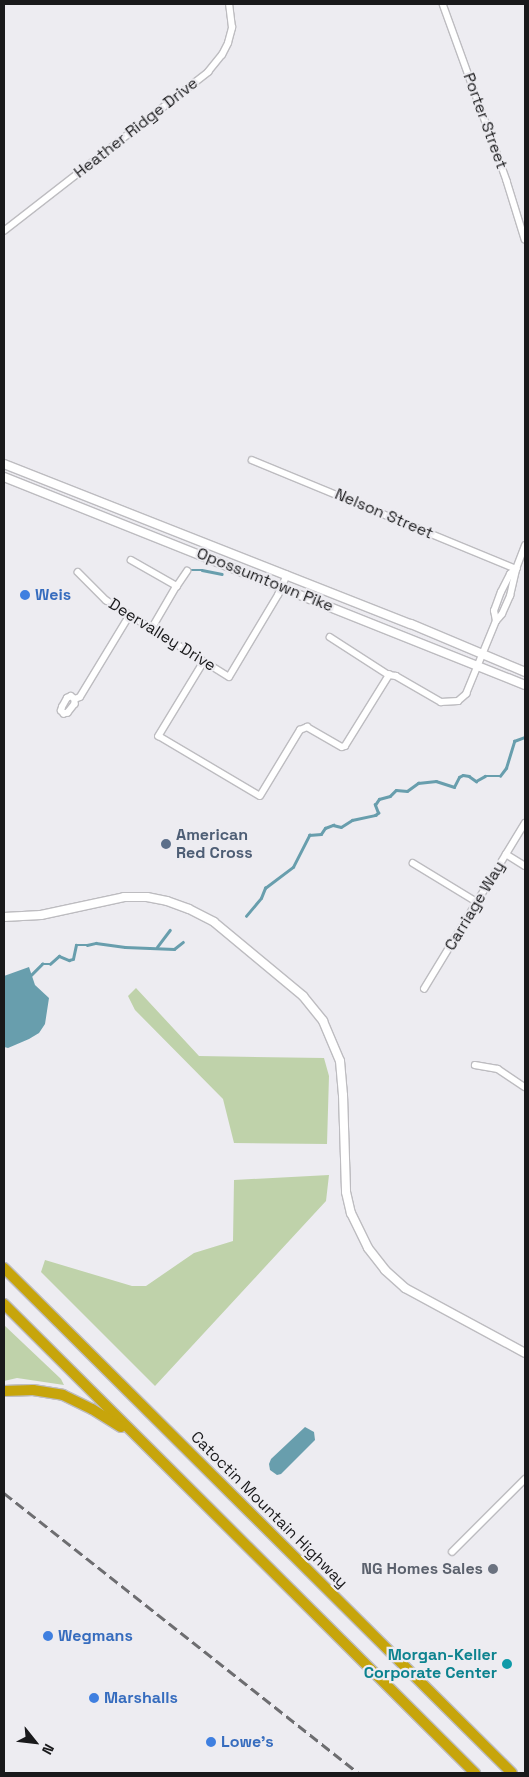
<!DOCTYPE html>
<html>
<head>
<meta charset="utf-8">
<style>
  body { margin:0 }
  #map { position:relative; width:529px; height:1777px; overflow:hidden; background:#edecf1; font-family:"Space Grotesk",sans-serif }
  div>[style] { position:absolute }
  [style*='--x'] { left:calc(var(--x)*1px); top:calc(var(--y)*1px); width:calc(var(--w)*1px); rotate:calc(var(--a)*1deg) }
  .green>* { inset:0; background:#bfd2aa }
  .water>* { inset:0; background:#689ead }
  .stream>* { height:2.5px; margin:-1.25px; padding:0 1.25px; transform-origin:1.25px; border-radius:1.25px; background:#689ead }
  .roads { filter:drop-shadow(1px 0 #bdbcc0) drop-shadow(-1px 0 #bdbcc0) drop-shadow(0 1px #bdbcc0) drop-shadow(0 -1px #bdbcc0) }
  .street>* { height:5.5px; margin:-2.75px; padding:0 2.75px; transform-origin:2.75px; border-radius:2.75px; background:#fff }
  .secondary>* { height:8px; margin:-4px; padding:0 4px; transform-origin:4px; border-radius:4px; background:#fff }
  .highway>* { height:10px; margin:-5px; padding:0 5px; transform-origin:5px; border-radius:5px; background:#c7a50b }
  .rail>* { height:2.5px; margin-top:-1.25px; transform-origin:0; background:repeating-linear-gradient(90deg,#6d6d70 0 10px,transparent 0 15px) }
  .dots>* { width:14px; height:14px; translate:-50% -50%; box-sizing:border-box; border:2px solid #edecf1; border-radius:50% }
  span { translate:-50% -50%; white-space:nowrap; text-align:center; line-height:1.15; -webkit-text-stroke:4.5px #edecf1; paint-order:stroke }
  .street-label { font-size:16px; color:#19191b }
  .shop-label { font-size:16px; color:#366cbe; font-weight:700 }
  .left { translate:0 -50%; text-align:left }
  .service-label { font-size:16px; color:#4e5e75; font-weight:700 }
  .worship-label { font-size:16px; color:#5b616d; font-weight:700 }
  .right { translate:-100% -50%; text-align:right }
  .culture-label { font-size:16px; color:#0d838f; font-weight:700 }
  .frame { position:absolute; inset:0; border:5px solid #19191b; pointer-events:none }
  .north { position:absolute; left:10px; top:1717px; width:50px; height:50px; -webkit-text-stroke:4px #edecf1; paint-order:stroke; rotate:119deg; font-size:14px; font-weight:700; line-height:20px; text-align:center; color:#19191b }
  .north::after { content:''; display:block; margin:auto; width:18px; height:22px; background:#19191b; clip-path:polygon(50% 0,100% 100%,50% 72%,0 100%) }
</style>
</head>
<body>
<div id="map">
  <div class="green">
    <div style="clip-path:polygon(136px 988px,199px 1056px,324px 1058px,329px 1076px,327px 1144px,234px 1143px,223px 1099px,135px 1010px,128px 996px)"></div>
    <div style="clip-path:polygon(329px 1175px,326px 1201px,155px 1386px,41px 1272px,45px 1260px,132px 1286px,146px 1286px,194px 1253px,233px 1241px,234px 1180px)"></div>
    <div style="clip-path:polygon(4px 1325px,61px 1379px,64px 1385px,17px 1378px,4px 1381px)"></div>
  </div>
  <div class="water">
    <div style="clip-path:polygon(29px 967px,35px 985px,49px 998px,45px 1024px,39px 1033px,29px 1039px,8px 1048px,4px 1047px,4px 976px)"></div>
    <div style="clip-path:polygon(305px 1427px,314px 1432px,315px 1440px,281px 1474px,277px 1475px,270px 1470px,269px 1464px,271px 1459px)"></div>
  </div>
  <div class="stream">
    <div style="--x:190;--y:570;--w:12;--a:0"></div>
    <div style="--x:202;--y:570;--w:20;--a:11"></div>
    <div style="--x:246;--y:916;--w:23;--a:-50"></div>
    <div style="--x:261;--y:898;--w:11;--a:-68"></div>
    <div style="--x:265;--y:888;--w:35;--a:-37"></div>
    <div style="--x:293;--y:867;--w:36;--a:-63"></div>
    <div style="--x:309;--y:835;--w:12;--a:-5"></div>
    <div style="--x:321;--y:834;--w:7;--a:-56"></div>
    <div style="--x:325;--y:828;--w:9;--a:-21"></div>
    <div style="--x:333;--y:825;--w:8;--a:14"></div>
    <div style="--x:341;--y:827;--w:13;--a:-32"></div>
    <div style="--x:352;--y:820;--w:24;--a:-12"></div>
    <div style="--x:375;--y:815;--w:4;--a:-34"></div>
    <div style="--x:378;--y:813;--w:9;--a:-111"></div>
    <div style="--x:375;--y:805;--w:7;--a:-56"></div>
    <div style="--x:379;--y:799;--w:11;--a:-15"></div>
    <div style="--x:390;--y:796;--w:8;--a:-45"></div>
    <div style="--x:396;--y:790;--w:11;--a:5"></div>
    <div style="--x:407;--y:791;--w:14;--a:-36"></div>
    <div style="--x:418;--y:783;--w:18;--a:-6"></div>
    <div style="--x:436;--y:781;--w:19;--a:18"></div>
    <div style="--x:454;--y:787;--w:11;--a:-63"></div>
    <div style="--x:459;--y:777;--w:4;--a:-27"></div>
    <div style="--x:463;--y:775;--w:6;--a:9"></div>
    <div style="--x:469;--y:776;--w:9;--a:36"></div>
    <div style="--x:476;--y:781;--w:10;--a:-29"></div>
    <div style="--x:485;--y:776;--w:15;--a:0"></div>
    <div style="--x:500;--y:776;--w:10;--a:-53"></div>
    <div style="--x:506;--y:768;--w:28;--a:-73"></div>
    <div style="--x:514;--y:741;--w:12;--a:-20"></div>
    <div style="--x:157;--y:947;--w:21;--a:-53"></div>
    <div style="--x:31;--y:975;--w:16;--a:-45"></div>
    <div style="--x:42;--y:964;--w:8;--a:0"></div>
    <div style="--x:50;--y:964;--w:12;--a:-42"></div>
    <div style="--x:59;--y:956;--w:11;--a:22"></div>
    <div style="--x:69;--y:960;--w:4;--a:-14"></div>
    <div style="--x:73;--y:959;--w:14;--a:-78"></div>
    <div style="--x:76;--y:945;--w:11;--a:0"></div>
    <div style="--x:87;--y:945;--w:9;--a:-13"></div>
    <div style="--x:96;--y:943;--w:29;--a:8"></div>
    <div style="--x:125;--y:947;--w:49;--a:2.3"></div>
    <div style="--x:174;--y:949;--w:11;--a:-38"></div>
  </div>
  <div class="roads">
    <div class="street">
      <div style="--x:443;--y:4;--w:188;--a:70.1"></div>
      <div style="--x:507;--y:181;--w:61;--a:72.8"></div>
      <div style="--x:4;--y:231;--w:259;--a:-37.9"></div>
      <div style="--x:208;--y:72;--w:22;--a:-51"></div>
      <div style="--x:222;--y:55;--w:13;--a:-63"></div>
      <div style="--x:228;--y:43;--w:16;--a:-75"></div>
      <div style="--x:232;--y:28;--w:24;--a:-97"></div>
      <div style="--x:252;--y:460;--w:286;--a:22.4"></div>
      <div style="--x:131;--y:560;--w:53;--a:29.5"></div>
      <div style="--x:177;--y:586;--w:50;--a:120.2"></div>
      <div style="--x:78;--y:572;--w:40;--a:45"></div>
      <div style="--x:106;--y:600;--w:145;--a:32"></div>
      <div style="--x:229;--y:677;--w:96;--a:-59.1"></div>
      <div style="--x:278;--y:595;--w:22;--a:-66"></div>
      <div style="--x:177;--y:586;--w:18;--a:-56"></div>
      <div style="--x:496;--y:621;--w:10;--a:-101"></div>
      <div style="--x:494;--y:611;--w:20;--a:-70"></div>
      <div style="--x:501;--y:592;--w:20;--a:-63"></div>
      <div style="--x:510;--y:574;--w:8;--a:-40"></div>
      <div style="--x:330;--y:637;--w:70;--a:32.8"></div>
      <div style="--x:204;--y:662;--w:87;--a:121.3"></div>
      <div style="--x:159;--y:736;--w:117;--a:30.7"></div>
      <div style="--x:260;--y:796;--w:77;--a:-58.8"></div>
      <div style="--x:300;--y:730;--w:8;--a:-23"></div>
      <div style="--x:307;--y:727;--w:40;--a:29.7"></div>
      <div style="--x:342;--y:747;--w:3;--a:-18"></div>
      <div style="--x:345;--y:746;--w:84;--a:-58.2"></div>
      <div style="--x:389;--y:675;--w:7;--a:8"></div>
      <div style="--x:396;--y:676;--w:52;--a:30"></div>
      <div style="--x:441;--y:702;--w:17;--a:-3"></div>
      <div style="--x:458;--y:701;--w:11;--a:-41"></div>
      <div style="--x:466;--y:694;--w:79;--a:-67.7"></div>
      <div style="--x:496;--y:621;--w:9;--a:-49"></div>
      <div style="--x:502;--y:614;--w:20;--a:-66"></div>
      <div style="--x:510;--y:596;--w:28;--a:-77"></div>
      <div style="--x:516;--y:569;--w:25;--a:-69"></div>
      <div style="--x:71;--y:696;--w:5;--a:37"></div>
      <div style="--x:75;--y:699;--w:5;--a:90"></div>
      <div style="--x:75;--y:704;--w:11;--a:128"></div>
      <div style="--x:68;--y:713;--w:4;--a:166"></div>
      <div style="--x:64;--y:714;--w:4;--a:-135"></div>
      <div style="--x:61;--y:711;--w:4;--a:-76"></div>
      <div style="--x:62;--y:707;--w:10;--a:-61"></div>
      <div style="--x:67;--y:698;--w:4;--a:-27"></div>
      <div style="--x:75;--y:699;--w:5;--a:-22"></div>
      <div style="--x:80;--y:697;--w:95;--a:-58.8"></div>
      <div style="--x:506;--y:854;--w:22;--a:32"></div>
      <div style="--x:413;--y:863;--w:75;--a:31.4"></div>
      <div style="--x:424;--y:989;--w:194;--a:-58.7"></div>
      <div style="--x:475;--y:1065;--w:23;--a:10"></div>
      <div style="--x:498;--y:1069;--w:32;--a:34"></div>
      <div style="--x:452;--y:1552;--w:103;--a:-45"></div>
    </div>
    <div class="secondary">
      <div style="--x:4;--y:464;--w:437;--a:21.5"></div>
      <div style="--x:411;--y:624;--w:124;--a:22.8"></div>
      <div style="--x:4;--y:477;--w:561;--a:21.76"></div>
      <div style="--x:4;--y:917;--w:37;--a:-3"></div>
      <div style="--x:41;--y:915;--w:85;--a:-12.2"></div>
      <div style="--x:124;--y:897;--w:23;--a:0"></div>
      <div style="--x:147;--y:897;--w:20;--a:11"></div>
      <div style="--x:167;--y:901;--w:23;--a:20"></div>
      <div style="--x:189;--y:909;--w:28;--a:27"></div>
      <div style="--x:214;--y:922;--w:116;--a:39.7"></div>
      <div style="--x:303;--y:996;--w:32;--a:51"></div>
      <div style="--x:323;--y:1021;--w:43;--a:67"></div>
      <div style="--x:340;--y:1061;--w:34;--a:85"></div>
      <div style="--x:343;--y:1095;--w:97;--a:88.2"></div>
      <div style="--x:346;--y:1192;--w:22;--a:77"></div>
      <div style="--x:351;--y:1213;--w:39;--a:64"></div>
      <div style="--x:368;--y:1248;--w:28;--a:52"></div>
      <div style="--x:385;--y:1270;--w:27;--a:42"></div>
      <div style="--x:405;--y:1288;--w:136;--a:28.4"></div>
    </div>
    <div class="highway">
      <div style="--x:4;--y:1268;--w:716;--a:44.83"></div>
      <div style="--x:4;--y:1304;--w:665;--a:44.88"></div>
      <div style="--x:4;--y:1391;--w:29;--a:-2"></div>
      <div style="--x:33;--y:1390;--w:30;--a:9"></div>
      <div style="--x:63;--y:1395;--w:32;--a:26"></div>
      <div style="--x:92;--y:1409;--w:34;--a:32"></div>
    </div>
  </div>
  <div class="rail">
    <div style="--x:4;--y:1493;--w:451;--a:38.3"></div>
  </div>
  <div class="dots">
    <div style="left:25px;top:595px;background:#3f7fe0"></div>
    <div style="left:166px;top:844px;background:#5c6f8a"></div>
    <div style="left:493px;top:1569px;background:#6b7280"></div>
    <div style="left:48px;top:1636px;background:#3f7fe0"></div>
    <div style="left:507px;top:1664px;background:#0f9aa8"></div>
    <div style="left:94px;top:1698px;background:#3f7fe0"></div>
    <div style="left:211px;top:1742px;background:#3f7fe0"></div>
  </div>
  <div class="street-label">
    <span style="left:485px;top:121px;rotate:70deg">Porter Street</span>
    <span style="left:136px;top:128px;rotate:-38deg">Heather Ridge Drive</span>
    <span style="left:384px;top:514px;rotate:23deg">Nelson Street</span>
    <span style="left:265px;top:580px;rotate:22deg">Opossumtown Pike</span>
    <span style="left:162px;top:635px;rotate:32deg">Deervalley Drive</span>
    <span style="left:475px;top:906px;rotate:-59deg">Carriage Way</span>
    <span style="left:269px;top:1510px;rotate:45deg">Catoctin Mountain Highway</span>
  </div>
  <div class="shop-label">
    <span class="left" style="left:35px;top:595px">Weis</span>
    <span class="left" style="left:58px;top:1636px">Wegmans</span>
    <span class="left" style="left:104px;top:1698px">Marshalls</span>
    <span class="left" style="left:221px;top:1742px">Lowe's</span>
  </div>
  <div class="service-label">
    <span class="left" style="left:176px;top:844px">American<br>Red Cross</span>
  </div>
  <div class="worship-label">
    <span class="right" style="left:483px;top:1569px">NG Homes Sales</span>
  </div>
  <div class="culture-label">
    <span class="right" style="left:497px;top:1664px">Morgan-Keller<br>Corporate Center</span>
  </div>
  <div class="frame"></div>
  <div class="north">N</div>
</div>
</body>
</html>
